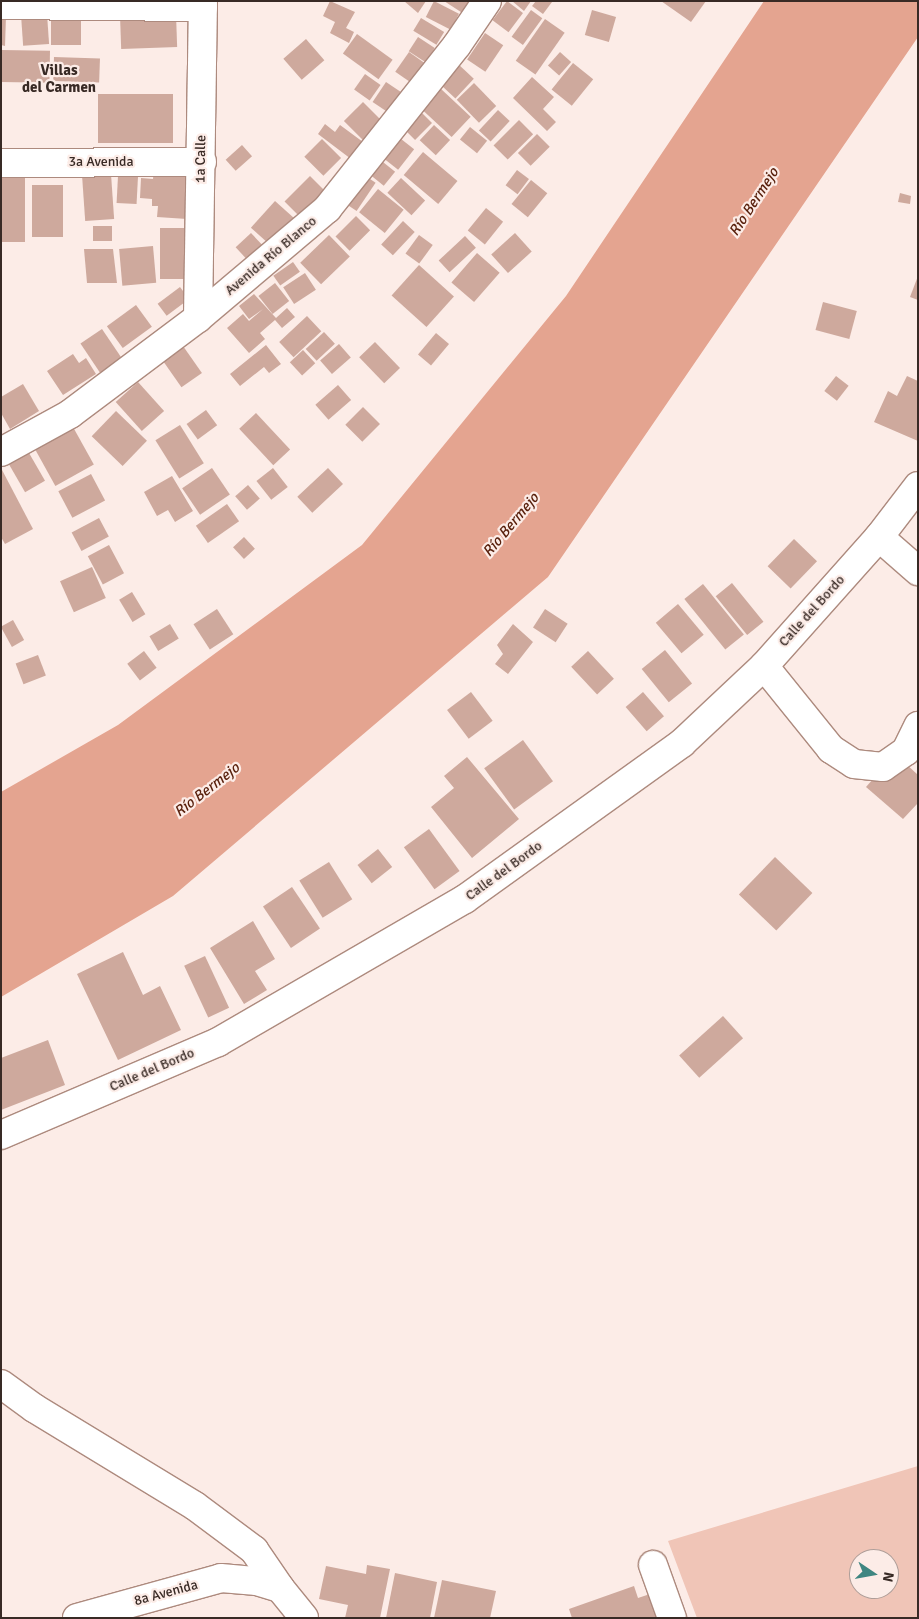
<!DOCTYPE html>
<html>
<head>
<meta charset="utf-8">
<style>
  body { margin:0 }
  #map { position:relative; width:919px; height:1619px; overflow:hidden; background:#fcece7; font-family:Signika,sans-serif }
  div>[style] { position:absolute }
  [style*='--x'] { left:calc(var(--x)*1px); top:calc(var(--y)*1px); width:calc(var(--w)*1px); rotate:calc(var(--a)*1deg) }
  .green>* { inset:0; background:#f0c5b7 }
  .water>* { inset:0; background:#e4a490 }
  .building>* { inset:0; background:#cea99d; transform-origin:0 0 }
  .roads { filter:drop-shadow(1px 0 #ad8a7e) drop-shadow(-1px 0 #ad8a7e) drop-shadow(0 1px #ad8a7e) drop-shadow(0 -1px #ad8a7e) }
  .minor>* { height:28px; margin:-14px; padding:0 14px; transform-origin:14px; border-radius:14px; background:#fff }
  span { translate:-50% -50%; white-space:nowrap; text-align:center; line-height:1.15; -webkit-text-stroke:4.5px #fcece7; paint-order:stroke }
  .street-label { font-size:14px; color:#382a25 }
  .neighbourhood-label { font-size:15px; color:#382a25; font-weight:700 }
  .water-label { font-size:15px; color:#59200c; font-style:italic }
  .frame { position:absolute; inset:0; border:2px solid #382a25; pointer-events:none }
  .north { position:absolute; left:849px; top:1549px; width:50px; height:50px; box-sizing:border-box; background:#fcece7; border:1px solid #ae9e99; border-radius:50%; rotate:102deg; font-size:14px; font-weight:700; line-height:20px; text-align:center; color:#382a25 }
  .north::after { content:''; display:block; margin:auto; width:18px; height:22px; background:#3f8681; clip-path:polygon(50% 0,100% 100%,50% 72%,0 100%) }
</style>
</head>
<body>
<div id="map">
  <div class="green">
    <div style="clip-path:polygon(evenodd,918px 1466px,918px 1618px,697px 1618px,668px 1541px,918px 1466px,859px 1559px,889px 1559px,889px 1589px,859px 1589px,859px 1559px)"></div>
  </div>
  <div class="water">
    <div style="clip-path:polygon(764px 1px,918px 1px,918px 37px,548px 577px,173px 896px,1px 997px,1px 792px,118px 725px,362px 545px,566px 296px)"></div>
  </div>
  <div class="building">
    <div style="clip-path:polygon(330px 1px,355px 12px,346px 28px,354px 32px,349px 43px,330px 33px,335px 22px,323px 16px)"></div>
    <div style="clip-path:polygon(404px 1px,426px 1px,418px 13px)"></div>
    <div style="left:434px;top:1px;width:28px;height:18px;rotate:27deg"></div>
    <div style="clip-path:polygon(444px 1px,469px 1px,471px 3px,464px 14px)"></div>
    <div style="left:507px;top:1px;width:20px;height:24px;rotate:37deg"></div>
    <div style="clip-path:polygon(512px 1px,531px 1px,524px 11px)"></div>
    <div style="clip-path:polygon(536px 1px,551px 1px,552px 2px,543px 14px,532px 6px)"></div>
    <div style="clip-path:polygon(661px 1px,706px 1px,691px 22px)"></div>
    <div style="left:531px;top:10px;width:14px;height:33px;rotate:36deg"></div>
    <div style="left:592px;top:10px;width:25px;height:26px;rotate:16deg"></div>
    <div style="left:51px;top:13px;width:30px;height:32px"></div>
    <div style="left:47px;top:14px;width:30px;height:26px;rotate:86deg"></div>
    <div style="left:176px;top:14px;width:33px;height:56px;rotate:88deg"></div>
    <div style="clip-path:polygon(1px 16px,6px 16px,5px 46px,1px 45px)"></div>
    <div style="left:421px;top:18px;width:27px;height:15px;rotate:31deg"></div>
    <div style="left:545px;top:19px;width:24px;height:51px;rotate:35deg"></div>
    <div style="left:485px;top:33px;width:22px;height:32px;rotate:34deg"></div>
    <div style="left:357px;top:34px;width:44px;height:24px;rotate:36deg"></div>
    <div style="left:418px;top:37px;width:20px;height:17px;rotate:33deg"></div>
    <div style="left:306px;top:39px;width:28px;height:30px;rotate:49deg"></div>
    <div style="left:1px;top:50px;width:49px;height:32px;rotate:1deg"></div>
    <div style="left:409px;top:52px;width:19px;height:24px;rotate:35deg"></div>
    <div style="left:560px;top:52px;width:15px;height:18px;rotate:42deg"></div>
    <div style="left:54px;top:57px;width:46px;height:24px;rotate:2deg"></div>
    <div style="left:457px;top:63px;width:23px;height:27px;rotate:43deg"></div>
    <div style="left:573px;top:63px;width:26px;height:34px;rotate:39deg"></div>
    <div style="left:365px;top:74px;width:19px;height:19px;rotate:35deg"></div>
    <div style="clip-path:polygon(532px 77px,554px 97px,543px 109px,556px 122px,547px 131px,513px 98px)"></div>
    <div style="left:386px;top:82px;width:18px;height:24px;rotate:34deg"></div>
    <div style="left:474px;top:83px;width:32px;height:24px;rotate:46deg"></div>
    <div style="left:440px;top:88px;width:42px;height:28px;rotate:43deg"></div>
    <div style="left:173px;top:94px;width:49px;height:75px;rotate:90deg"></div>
    <div style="left:363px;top:102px;width:30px;height:27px;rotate:45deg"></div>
    <div style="left:498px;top:110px;width:16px;height:28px;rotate:43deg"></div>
    <div style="left:420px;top:111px;width:17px;height:24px;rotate:45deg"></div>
    <div style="left:519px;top:120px;width:20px;height:36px;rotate:45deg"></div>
    <div style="clip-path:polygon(325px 124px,335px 132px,340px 125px,363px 142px,351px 159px,318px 134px)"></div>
    <div style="left:434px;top:125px;width:22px;height:21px;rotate:43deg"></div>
    <div style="left:470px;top:127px;width:22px;height:16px;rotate:39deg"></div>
    <div style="left:537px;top:134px;width:18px;height:27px;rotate:45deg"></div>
    <div style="left:396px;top:135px;width:23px;height:26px;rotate:38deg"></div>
    <div style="left:322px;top:139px;width:27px;height:25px;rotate:45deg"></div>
    <div style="left:242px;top:145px;width:15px;height:22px;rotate:48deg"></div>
    <div style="left:423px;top:152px;width:45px;height:30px;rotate:40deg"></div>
    <div style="left:378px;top:158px;width:22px;height:18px;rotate:39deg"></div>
    <div style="clip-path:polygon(154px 168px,191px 171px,187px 219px,157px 217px,158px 206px,152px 206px,152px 199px,140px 198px,141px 178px,153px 179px)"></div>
    <div style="left:517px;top:170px;width:15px;height:19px;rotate:37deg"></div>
    <div style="left:1px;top:173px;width:24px;height:69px"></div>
    <div style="left:111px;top:174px;width:45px;height:29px;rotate:86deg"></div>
    <div style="left:364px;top:175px;width:14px;height:34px;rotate:34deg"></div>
    <div style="left:118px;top:176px;width:20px;height:27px;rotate:3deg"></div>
    <div style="left:310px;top:176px;width:23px;height:36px;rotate:45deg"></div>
    <div style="left:401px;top:178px;width:33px;height:20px;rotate:43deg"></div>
    <div style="left:531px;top:180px;width:21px;height:31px;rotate:39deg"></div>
    <div style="left:32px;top:185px;width:31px;height:52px"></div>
    <div style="left:378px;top:189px;width:33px;height:30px;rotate:39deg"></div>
    <div style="clip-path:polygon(900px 193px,911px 196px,910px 204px,898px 202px)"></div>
    <div style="left:275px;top:201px;width:27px;height:36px;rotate:42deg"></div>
    <div style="left:486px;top:208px;width:22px;height:29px;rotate:39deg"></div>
    <div style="left:356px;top:216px;width:20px;height:29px;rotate:45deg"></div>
    <div style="left:403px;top:221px;width:16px;height:32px;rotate:43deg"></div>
    <div style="left:93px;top:226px;width:19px;height:15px"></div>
    <div style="left:160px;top:228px;width:31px;height:51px"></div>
    <div style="left:251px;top:233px;width:22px;height:21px;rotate:47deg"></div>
    <div style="left:515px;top:233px;width:25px;height:32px;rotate:48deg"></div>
    <div style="left:329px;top:235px;width:30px;height:40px;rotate:46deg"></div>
    <div style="left:419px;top:235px;width:17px;height:23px;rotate:36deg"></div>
    <div style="left:465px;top:236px;width:16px;height:36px;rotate:47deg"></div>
    <div style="left:153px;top:246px;width:37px;height:34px;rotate:85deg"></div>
    <div style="clip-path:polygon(84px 249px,113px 249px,117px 283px,87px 283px)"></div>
    <div style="left:477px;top:253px;width:30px;height:39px;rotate:41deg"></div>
    <div style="left:293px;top:262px;width:12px;height:24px;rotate:55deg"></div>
    <div style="left:419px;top:265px;width:47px;height:41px;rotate:42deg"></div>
    <div style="left:305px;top:273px;width:20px;height:26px;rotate:57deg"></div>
    <div style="clip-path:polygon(918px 276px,918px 300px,910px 297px)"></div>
    <div style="left:275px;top:283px;width:23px;height:21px;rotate:52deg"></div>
    <div style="left:180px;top:287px;width:15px;height:28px;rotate:53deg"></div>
    <div style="clip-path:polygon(254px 294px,276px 318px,287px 308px,295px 317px,282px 328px,275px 320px,260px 333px,265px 339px,249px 353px,227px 328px,243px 314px,249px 321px,263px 309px,249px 319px,239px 306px)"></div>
    <div style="left:823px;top:302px;width:35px;height:29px;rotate:15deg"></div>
    <div style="left:136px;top:305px;width:27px;height:36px;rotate:54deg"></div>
    <div style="left:307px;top:316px;width:21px;height:38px;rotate:47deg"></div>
    <div style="left:102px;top:329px;width:36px;height:26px;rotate:56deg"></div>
    <div style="left:324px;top:332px;width:16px;height:25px;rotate:47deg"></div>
    <div style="left:436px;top:333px;width:17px;height:28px;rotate:40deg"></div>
    <div style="left:375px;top:342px;width:36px;height:22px;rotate:46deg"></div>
    <div style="left:339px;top:344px;width:18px;height:25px;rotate:49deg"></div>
    <div style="clip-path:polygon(266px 345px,281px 364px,269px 373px,264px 367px,240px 386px,230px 374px)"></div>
    <div style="left:183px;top:346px;width:33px;height:25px;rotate:55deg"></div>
    <div style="left:303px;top:350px;width:18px;height:18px;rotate:47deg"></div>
    <div style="clip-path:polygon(73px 354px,79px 363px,86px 358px,96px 374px,63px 395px,47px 371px)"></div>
    <div style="left:836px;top:376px;width:16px;height:19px;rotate:38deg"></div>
    <div style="clip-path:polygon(907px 376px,918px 381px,918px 441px,874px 422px,888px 391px,897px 396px)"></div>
    <div style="left:138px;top:382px;width:39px;height:30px;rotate:48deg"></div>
    <div style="clip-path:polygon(23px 384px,39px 411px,10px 429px,1px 413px,1px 397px)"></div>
    <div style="left:338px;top:385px;width:20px;height:30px;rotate:49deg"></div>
    <div style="left:363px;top:407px;width:24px;height:25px;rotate:45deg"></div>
    <div style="left:206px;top:410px;width:19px;height:24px;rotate:54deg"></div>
    <div style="left:116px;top:411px;width:43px;height:35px;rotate:44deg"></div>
    <div style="left:256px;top:413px;width:50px;height:23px;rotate:47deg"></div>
    <div style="left:180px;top:425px;width:45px;height:29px;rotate:58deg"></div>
    <div style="left:73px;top:427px;width:43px;height:44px;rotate:61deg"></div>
    <div style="left:29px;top:453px;width:32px;height:23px;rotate:60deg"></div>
    <div style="clip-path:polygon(1px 468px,33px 529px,5px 544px,1px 537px)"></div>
    <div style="left:212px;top:468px;width:32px;height:36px;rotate:56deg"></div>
    <div style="left:273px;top:468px;width:24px;height:21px;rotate:52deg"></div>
    <div style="left:328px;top:468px;width:22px;height:42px;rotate:47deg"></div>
    <div style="left:91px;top:474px;width:30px;height:37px;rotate:62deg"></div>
    <div style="clip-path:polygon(172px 476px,193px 511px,175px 522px,168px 510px,157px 516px,144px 492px)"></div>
    <div style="left:248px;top:485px;width:18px;height:17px;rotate:49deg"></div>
    <div style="left:227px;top:504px;width:21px;height:38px;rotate:55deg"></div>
    <div style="left:99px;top:518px;width:21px;height:31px;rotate:62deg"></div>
    <div style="left:244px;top:537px;width:16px;height:15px;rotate:47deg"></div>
    <div style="left:794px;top:539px;width:32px;height:38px;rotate:44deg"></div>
    <div style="left:109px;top:545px;width:32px;height:24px;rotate:62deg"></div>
    <div style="left:92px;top:567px;width:34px;height:35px;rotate:66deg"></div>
    <div style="left:732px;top:583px;width:50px;height:21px;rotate:51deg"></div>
    <div style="left:703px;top:584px;width:65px;height:24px;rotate:51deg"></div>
    <div style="left:132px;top:592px;width:26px;height:15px;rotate:59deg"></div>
    <div style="left:678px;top:604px;width:40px;height:29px;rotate:50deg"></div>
    <div style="left:217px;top:609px;width:30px;height:28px;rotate:57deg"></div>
    <div style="left:545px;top:609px;width:27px;height:22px;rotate:33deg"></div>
    <div style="left:13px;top:620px;width:23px;height:14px;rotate:61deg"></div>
    <div style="left:170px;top:624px;width:17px;height:24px;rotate:59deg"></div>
    <div style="clip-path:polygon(513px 624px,533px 642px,508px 674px,495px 664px,503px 654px,497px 645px)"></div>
    <div style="left:665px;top:650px;width:43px;height:30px;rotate:51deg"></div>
    <div style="left:144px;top:651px;width:21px;height:21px;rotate:53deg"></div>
    <div style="left:588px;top:651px;width:38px;height:23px;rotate:47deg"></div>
    <div style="left:38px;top:655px;width:22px;height:24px;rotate:69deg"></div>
    <div style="left:471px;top:692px;width:36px;height:30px;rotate:53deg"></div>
    <div style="left:643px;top:692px;width:32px;height:23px;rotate:49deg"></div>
    <div style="left:523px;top:740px;width:51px;height:48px;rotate:54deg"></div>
    <div style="clip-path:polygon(467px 757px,519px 819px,472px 858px,431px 807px,454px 788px,444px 776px)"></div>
    <div style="clip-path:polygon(904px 762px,918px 775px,918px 803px,903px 819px,866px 787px,881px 770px)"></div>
    <div style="left:429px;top:829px;width:52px;height:31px;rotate:54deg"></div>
    <div style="left:378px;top:849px;width:23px;height:26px;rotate:52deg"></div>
    <div style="left:775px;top:857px;width:52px;height:52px;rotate:44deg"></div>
    <div style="left:329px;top:862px;width:44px;height:35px;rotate:58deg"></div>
    <div style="left:292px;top:887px;width:50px;height:35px;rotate:56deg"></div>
    <div style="clip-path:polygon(253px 921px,275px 959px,255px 971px,267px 990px,244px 1004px,210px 948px)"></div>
    <div style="clip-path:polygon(123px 952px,143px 995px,160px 986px,181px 1030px,118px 1060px,77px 974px)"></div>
    <div style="left:205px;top:956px;width:57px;height:23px;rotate:65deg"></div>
    <div style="left:723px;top:1016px;width:30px;height:59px;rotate:48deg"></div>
    <div style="clip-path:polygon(48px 1040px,65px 1085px,1px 1110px,1px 1058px)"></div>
    <div style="clip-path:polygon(367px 1565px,390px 1569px,380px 1618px,345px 1618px,348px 1605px,319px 1599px,326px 1566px,366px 1574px)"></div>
    <div style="clip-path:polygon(395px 1573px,437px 1582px,430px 1618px,386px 1618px)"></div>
    <div style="clip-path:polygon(442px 1580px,496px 1591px,490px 1618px,434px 1618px)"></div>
    <div style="clip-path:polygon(634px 1586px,638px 1598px,650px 1594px,657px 1618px,572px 1618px,569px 1609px)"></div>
  </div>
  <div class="roads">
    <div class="minor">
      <div style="--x:1;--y:5;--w:202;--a:0.6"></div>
      <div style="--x:1;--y:163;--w:201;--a:-0.3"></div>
      <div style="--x:198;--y:318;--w:317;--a:-89.1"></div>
      <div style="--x:1;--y:452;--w:79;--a:-28.8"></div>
      <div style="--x:70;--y:414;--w:160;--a:-36.9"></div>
      <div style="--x:198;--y:318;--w:169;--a:-40.2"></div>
      <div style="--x:327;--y:209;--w:209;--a:-51.6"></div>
      <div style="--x:457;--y:45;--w:53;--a:-55.7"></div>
      <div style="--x:879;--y:537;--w:52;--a:41.1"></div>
      <div style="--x:764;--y:666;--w:107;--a:51.1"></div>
      <div style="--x:831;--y:749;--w:27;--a:33"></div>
      <div style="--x:854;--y:764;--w:29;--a:6"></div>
      <div style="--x:883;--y:767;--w:28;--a:-35"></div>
      <div style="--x:906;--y:751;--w:28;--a:-64"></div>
      <div style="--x:1;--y:1135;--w:236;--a:-23.2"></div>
      <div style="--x:218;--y:1042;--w:285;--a:-30.1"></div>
      <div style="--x:465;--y:899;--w:267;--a:-35.7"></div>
      <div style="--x:682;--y:743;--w:112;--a:-43.2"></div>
      <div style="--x:764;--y:666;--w:173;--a:-48.3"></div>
      <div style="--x:879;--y:537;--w:64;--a:-52.6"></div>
      <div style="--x:1;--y:1384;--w:41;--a:36"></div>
      <div style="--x:34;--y:1408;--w:188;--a:31.3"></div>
      <div style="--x:195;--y:1506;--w:74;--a:36.7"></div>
      <div style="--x:254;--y:1550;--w:46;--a:55.6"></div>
      <div style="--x:653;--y:1565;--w:56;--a:70.3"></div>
      <div style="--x:77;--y:1618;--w:149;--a:-15.5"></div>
      <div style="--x:221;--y:1578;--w:36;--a:5"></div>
      <div style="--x:257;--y:1581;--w:24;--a:17"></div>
      <div style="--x:280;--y:1588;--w:38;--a:51"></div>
    </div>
  </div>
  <div class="street-label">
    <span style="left:201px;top:159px;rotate:-89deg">1a Calle</span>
    <span style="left:101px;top:162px">3a Avenida</span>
    <span style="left:271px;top:256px;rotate:-40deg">Avenida Río Blanco</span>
    <span style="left:812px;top:611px;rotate:-48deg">Calle del Bordo</span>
    <span style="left:504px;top:871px;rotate:-36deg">Calle del Bordo</span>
    <span style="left:152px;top:1070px;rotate:-23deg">Calle del Bordo</span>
    <span style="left:166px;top:1593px;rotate:-15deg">8a Avenida</span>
  </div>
  <div class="neighbourhood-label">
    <span style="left:59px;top:79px">Villas<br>del Carmen</span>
  </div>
  <div class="water-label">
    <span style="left:754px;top:202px;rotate:-57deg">Río Bermejo</span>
    <span style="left:511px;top:525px;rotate:-50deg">Río Bermejo</span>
    <span style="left:207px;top:790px;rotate:-38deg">Río Bermejo</span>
  </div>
  <div class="frame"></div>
  <div class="north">N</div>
</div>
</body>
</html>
